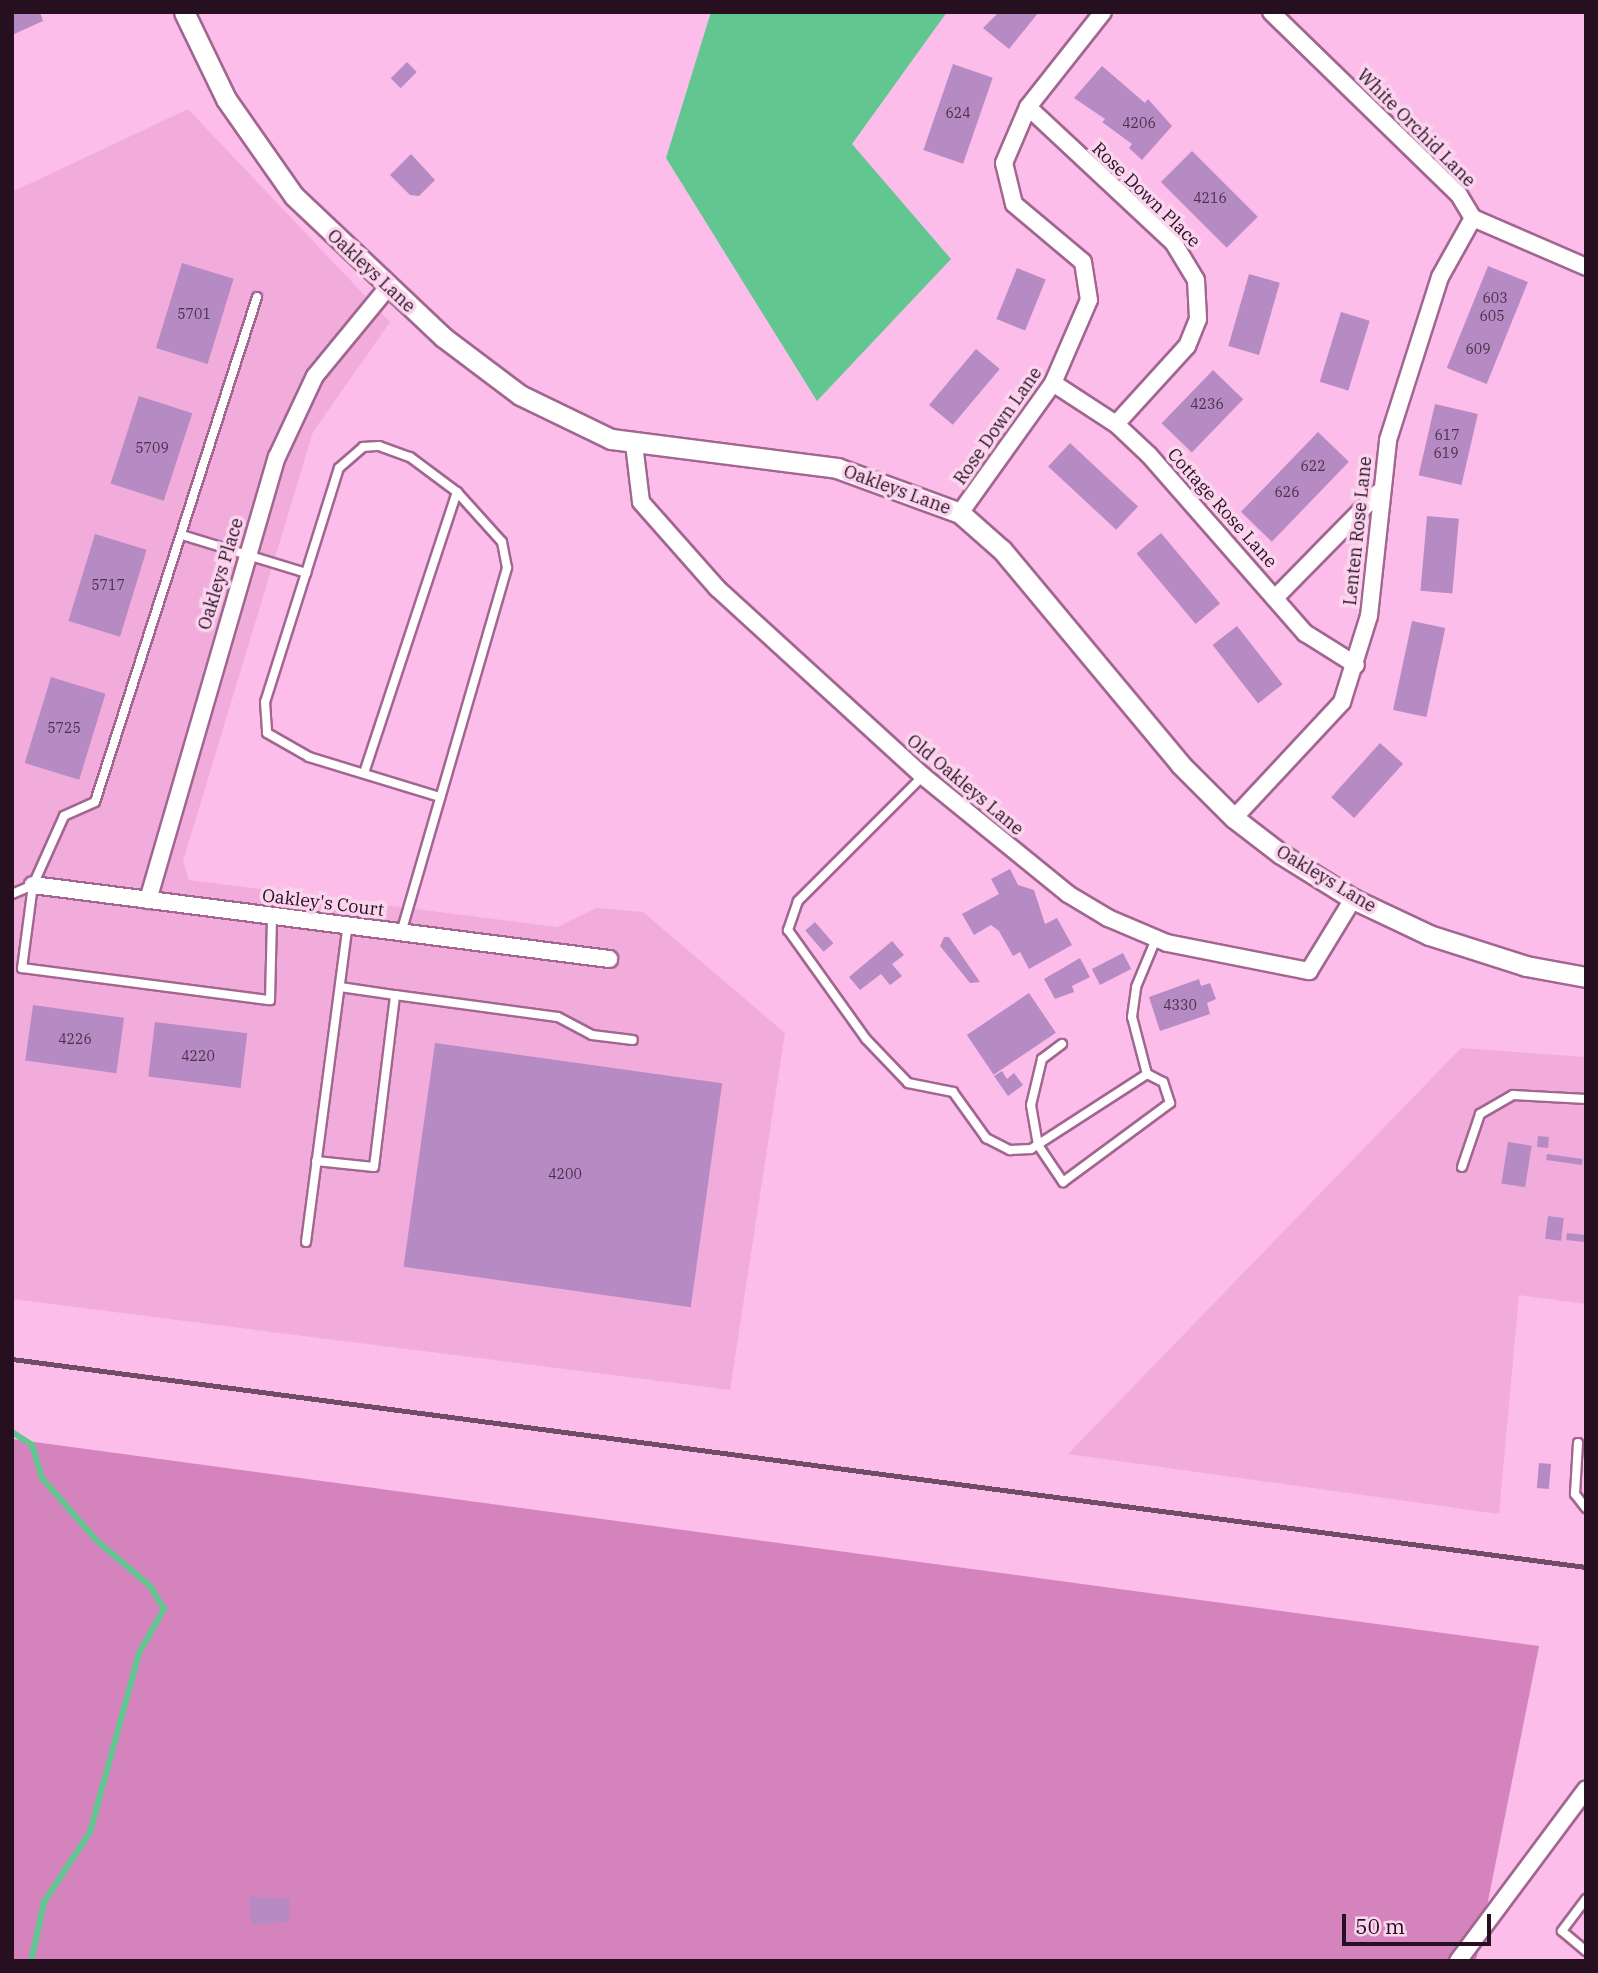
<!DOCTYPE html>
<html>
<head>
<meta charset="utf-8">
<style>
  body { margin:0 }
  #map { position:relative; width:1598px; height:1973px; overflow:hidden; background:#fdbdea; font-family:"IBM Plex Serif",serif }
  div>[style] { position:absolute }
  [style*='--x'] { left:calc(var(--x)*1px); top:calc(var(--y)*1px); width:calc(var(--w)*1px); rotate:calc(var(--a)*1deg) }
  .built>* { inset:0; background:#f2acdc }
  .forest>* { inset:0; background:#d483bd }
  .water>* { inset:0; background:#61c690 }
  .stream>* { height:6px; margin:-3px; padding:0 3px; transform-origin:3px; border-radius:3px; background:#61c690 }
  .building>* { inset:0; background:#b68bc3; transform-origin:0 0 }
  .roads { filter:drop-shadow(2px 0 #a16790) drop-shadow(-2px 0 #a16790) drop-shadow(0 2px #a16790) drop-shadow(0 -2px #a16790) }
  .service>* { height:8px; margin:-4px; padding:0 4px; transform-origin:4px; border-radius:4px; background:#fff }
  .minor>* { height:16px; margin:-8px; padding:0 8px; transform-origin:8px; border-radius:8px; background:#fff }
  .tertiary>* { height:19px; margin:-9.5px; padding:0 9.5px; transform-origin:9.5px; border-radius:9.5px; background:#fff }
  .rail>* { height:5px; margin:-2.5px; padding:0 2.5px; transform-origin:2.5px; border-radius:2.5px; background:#714c66 }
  span { translate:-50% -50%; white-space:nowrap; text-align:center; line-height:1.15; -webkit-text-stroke:7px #fbd4ee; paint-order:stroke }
  .number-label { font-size:14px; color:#4a2f49 }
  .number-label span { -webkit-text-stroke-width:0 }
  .street-label { font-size:18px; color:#261020 }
  .frame { position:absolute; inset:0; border:14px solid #261020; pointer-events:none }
  .scale { position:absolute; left:1342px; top:1914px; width:149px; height:32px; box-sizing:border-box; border:4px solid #261020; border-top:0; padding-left:9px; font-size:21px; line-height:24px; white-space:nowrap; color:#261020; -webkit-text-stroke:5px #fbd4ee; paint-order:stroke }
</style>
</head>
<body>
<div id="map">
  <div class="built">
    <div style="clip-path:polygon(188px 109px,390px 322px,313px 432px,183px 861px,189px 880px,557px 927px,596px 908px,643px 912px,785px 1033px,730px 1390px,12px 1299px,12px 192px)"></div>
    <div style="clip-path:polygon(1461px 1048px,1586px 1057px,1586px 1304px,1519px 1295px,1499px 1514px,1068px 1454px)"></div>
  </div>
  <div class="forest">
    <div style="clip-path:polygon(12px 1439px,1539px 1646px,1476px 1961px,12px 1961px)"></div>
  </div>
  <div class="water">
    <div style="clip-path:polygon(711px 12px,947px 12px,852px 144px,951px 259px,817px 401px,666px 158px)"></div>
  </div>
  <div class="stream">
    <div style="--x:12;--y:1432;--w:24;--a:33"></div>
    <div style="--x:32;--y:1445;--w:34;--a:73"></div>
    <div style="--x:42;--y:1478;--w:82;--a:48.9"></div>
    <div style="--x:96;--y:1540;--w:71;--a:40.4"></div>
    <div style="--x:150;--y:1586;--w:27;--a:59"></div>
    <div style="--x:164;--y:1609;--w:51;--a:119.6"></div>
    <div style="--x:139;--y:1653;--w:186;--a:105.3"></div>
    <div style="--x:90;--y:1832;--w:84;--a:123.3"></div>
    <div style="--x:44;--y:1902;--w:60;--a:102.4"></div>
  </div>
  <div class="building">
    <div style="clip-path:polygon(12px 12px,40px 12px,43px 21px,12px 35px)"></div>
    <div style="clip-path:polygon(999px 12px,1039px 12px,1009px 49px,983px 28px)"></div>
    <div style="left:407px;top:62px;width:14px;height:23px;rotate:45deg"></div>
    <div style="left:953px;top:64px;width:42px;height:91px;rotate:19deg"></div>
    <div style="clip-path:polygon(1102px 66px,1145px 103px,1148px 99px,1172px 126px,1142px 160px,1129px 148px,1132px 144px,1102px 122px,1105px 119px,1074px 98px)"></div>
    <div style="left:1192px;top:151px;width:93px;height:44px;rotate:45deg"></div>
    <div style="clip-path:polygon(411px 154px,435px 180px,419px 196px,410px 195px,390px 175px)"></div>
    <div style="left:182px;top:263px;width:54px;height:89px;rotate:17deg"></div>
    <div style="left:1488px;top:266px;width:43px;height:110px;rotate:22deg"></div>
    <div style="left:1017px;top:268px;width:31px;height:55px;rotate:22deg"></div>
    <div style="left:1249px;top:274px;width:32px;height:75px;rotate:16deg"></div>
    <div style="left:1341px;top:312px;width:30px;height:73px;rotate:17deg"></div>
    <div style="left:976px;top:349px;width:31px;height:73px;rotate:40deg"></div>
    <div style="left:1213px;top:370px;width:42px;height:74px;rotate:44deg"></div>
    <div style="left:139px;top:396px;width:56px;height:92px;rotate:18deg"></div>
    <div style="left:1435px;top:404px;width:44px;height:73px;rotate:13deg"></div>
    <div style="left:1318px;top:432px;width:43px;height:111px;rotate:44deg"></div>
    <div style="left:1070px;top:443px;width:93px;height:32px;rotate:43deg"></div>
    <div style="left:1427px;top:516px;width:32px;height:75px;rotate:5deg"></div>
    <div style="left:1161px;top:533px;width:92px;height:32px;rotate:50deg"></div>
    <div style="left:95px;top:534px;width:54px;height:91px;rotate:17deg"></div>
    <div style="left:1412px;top:621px;width:34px;height:91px;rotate:12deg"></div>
    <div style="left:1237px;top:626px;width:74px;height:31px;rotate:52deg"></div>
    <div style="left:51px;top:677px;width:57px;height:90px;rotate:17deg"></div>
    <div style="left:1380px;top:743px;width:31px;height:73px;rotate:42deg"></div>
    <div style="clip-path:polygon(1010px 869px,1018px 885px,1034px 890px,1045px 924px,1057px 918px,1072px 945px,1029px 969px,1020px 952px,1013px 956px,999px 931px,991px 925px,974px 935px,962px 914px,999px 894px,991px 879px)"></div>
    <div style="left:815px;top:922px;width:28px;height:13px;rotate:49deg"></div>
    <div style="clip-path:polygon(944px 937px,949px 937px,980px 982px,970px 983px,940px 946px)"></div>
    <div style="clip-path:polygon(892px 941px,904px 955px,892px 964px,902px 976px,890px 985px,881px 974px,860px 990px,849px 977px)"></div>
    <div style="left:1123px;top:953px;width:18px;height:35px;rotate:63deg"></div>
    <div style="clip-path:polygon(1080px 958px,1090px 977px,1072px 986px,1074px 992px,1055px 999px,1044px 979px)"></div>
    <div style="clip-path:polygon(1199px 979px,1201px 986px,1210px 983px,1216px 999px,1207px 1003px,1210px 1014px,1160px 1031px,1149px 997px)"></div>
    <div style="left:1029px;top:993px;width:48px;height:75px;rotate:56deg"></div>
    <div style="left:33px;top:1005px;width:92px;height:56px;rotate:8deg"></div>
    <div style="left:155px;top:1022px;width:93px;height:55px;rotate:7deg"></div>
    <div style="left:435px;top:1043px;width:290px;height:226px;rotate:8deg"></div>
    <div style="clip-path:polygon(1002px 1071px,1007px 1079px,1014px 1073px,1023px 1085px,1008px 1096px,994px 1076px)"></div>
    <div style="left:1538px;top:1136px;width:11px;height:11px;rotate:5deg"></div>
    <div style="left:1508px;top:1142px;width:24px;height:42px;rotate:9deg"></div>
    <div style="left:1547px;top:1154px;width:36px;height:6px;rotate:8deg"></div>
    <div style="left:1548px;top:1216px;width:16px;height:23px;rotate:7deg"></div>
    <div style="left:1567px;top:1233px;width:19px;height:7px;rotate:6deg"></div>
    <div style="left:1539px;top:1463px;width:12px;height:25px;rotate:5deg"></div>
    <div style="clip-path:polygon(249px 1897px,290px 1899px,289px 1922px,252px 1925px)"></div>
  </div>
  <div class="roads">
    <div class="service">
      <div style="--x:257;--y:297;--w:530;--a:107.79"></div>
      <div style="--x:95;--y:802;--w:34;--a:156"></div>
      <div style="--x:64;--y:816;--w:76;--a:114.2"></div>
      <div style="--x:33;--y:885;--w:84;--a:97.5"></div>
      <div style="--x:22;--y:968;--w:250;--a:7.4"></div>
      <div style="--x:270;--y:1000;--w:84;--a:-88.6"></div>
      <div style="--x:182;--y:535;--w:130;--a:17"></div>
      <div style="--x:306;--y:573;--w:110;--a:-72.6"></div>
      <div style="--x:339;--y:468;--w:32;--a:-41"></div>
      <div style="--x:363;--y:447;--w:16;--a:-4"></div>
      <div style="--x:379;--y:446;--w:33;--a:20"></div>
      <div style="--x:410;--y:457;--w:59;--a:36.7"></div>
      <div style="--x:457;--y:492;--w:67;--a:48"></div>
      <div style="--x:502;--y:542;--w:26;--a:79"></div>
      <div style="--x:507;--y:568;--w:379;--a:106.2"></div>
      <div style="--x:306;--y:573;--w:135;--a:107.6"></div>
      <div style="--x:265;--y:702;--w:31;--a:86"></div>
      <div style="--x:267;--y:733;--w:48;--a:29.7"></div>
      <div style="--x:309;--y:757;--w:137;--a:17"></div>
      <div style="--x:364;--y:773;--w:296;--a:-71.7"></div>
      <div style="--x:923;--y:776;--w:177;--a:135"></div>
      <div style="--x:798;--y:901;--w:31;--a:109"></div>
      <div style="--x:788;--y:930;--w:134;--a:54.4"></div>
      <div style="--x:866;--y:1039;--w:61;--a:46.3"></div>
      <div style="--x:908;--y:1083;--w:46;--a:11.3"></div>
      <div style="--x:953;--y:1092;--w:57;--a:54.3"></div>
      <div style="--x:986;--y:1138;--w:27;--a:27"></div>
      <div style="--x:1010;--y:1150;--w:21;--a:-3"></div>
      <div style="--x:1031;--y:1149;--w:138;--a:-32.9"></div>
      <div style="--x:12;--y:894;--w:23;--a:-23"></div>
      <div style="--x:340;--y:987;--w:56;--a:8.3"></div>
      <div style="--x:1062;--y:1044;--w:25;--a:143"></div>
      <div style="--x:1042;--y:1059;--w:47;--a:103.4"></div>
      <div style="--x:1031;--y:1105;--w:41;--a:80.1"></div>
      <div style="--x:1038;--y:1145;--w:45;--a:56"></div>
      <div style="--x:1063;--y:1182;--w:133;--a:-36.4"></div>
      <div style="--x:1170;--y:1103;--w:22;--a:-108"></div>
      <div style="--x:1163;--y:1082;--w:18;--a:-153"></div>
      <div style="--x:1147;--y:1074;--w:59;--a:-104.7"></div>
      <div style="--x:1132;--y:1017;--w:30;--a:-82"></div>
      <div style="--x:1136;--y:987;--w:52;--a:-67.4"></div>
      <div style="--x:316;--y:1161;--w:58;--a:5.9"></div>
      <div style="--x:374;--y:1167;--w:173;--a:-83"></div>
      <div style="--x:395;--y:995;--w:164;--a:7.7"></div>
      <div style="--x:558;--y:1017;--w:38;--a:28"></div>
      <div style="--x:592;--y:1035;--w:41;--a:7"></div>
      <div style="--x:1462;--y:1167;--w:56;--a:-71.2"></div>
      <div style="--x:1480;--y:1114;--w:38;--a:-30"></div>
      <div style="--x:1513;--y:1095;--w:73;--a:3.1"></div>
      <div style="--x:306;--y:1242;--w:320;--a:-82.5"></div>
      <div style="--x:1578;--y:1443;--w:51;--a:93.4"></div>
      <div style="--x:1575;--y:1494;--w:18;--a:52"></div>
      <div style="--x:1586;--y:1899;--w:40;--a:127"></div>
      <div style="--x:1562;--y:1931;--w:31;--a:40"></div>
    </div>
    <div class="minor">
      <div style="--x:1271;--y:12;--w:262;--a:44.2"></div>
      <div style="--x:1459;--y:195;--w:27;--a:59"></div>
      <div style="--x:1473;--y:218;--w:123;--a:23.4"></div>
      <div style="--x:1028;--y:107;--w:198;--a:43"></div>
      <div style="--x:1173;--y:242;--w:44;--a:58.8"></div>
      <div style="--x:1196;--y:280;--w:39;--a:87"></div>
      <div style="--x:1198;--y:319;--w:29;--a:112"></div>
      <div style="--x:1187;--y:346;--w:105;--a:132.3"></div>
      <div style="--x:1053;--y:383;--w:75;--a:33.1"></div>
      <div style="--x:1116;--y:424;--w:45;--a:43.2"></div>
      <div style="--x:1149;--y:455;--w:237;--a:48.8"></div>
      <div style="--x:1305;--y:633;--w:60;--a:32.1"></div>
      <div style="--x:634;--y:444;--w:58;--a:83.1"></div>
      <div style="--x:641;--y:502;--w:115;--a:48.5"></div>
      <div style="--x:717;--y:588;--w:279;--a:42.4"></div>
      <div style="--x:923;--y:776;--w:187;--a:39.1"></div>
      <div style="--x:1068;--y:894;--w:47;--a:31"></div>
      <div style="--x:1108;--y:918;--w:64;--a:23"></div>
      <div style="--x:1167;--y:943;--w:145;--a:11.2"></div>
      <div style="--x:1309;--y:971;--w:84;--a:-58.6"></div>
      <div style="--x:960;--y:513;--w:160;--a:-54.4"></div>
      <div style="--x:1053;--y:383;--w:90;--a:-66.6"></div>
      <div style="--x:1089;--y:300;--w:38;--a:-99"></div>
      <div style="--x:1083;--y:262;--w:90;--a:-140"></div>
      <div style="--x:1014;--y:204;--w:42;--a:-103.7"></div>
      <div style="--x:1004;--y:163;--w:61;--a:-66.8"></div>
      <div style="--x:1028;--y:107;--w:121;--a:-51.7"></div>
      <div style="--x:1275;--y:598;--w:148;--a:-45.5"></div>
      <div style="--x:1234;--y:818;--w:158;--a:-47"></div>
      <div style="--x:1342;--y:702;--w:90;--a:-72.6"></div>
      <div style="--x:1369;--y:616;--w:177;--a:-83.8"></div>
      <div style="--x:1388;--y:440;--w:171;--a:-72.3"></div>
      <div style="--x:1440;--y:277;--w:68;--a:-60.8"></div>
      <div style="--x:33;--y:885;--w:581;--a:7.32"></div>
      <div style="--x:148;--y:900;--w:461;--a:-73.8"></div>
      <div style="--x:277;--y:457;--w:89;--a:-64.9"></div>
      <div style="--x:315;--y:376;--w:115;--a:-50.6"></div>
      <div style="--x:1458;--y:1961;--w:214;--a:-53.3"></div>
    </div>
    <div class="tertiary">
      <div style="--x:184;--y:12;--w:97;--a:64.2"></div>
      <div style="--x:226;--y:99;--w:118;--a:55"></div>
      <div style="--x:294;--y:196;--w:205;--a:43.4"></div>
      <div style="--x:443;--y:337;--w:96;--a:37"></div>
      <div style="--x:520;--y:395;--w:101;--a:25.8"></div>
      <div style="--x:611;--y:439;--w:228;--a:7.3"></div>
      <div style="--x:837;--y:468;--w:131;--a:20.1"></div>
      <div style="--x:960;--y:513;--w:56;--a:41.4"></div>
      <div style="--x:1002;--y:550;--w:278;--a:50.2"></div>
      <div style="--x:1180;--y:764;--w:76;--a:45"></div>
      <div style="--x:1234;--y:818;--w:59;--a:37.5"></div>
      <div style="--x:1281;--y:854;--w:85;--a:32"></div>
      <div style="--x:1353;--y:899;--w:84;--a:25.3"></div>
      <div style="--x:1429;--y:935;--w:102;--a:17.7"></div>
      <div style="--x:1526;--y:966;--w:61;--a:10.4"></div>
    </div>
  </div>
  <div class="rail">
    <div style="--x:12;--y:1359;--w:1588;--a:7.53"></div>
  </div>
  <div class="number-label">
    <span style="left:958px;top:113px">624</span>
    <span style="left:1139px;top:123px">4206</span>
    <span style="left:1210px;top:198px">4216</span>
    <span style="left:1495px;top:298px">603</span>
    <span style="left:194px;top:314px">5701</span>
    <span style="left:1492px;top:316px">605</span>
    <span style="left:1478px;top:349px">609</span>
    <span style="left:1207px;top:404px">4236</span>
    <span style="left:1447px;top:435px">617</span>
    <span style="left:152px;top:448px">5709</span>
    <span style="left:1446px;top:453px">619</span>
    <span style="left:1313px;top:466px">622</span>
    <span style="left:1287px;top:492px">626</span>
    <span style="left:108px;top:585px">5717</span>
    <span style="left:64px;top:728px">5725</span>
    <span style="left:1180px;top:1005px">4330</span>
    <span style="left:75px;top:1039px">4226</span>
    <span style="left:198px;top:1056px">4220</span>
    <span style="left:565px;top:1174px">4200</span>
  </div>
  <div class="street-label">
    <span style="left:1416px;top:128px;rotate:45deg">White Orchid Lane</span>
    <span style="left:1146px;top:195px;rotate:44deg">Rose Down Place</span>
    <span style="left:371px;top:271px;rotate:43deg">Oakleys Lane</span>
    <span style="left:998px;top:426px;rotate:-55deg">Rose Down Lane</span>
    <span style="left:897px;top:490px;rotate:20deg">Oakleys Lane</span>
    <span style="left:1222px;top:508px;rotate:48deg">Cottage Rose Lane</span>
    <span style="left:1358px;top:531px;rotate:-84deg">Lenten Rose Lane</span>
    <span style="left:221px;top:574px;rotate:-73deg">Oakleys Place</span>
    <span style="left:965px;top:785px;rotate:40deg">Old Oakleys Lane</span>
    <span style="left:1326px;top:879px;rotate:31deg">Oakleys Lane</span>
    <span style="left:323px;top:903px;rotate:7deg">Oakley's Court</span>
  </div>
  <div class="frame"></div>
  <div class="scale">50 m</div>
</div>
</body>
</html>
